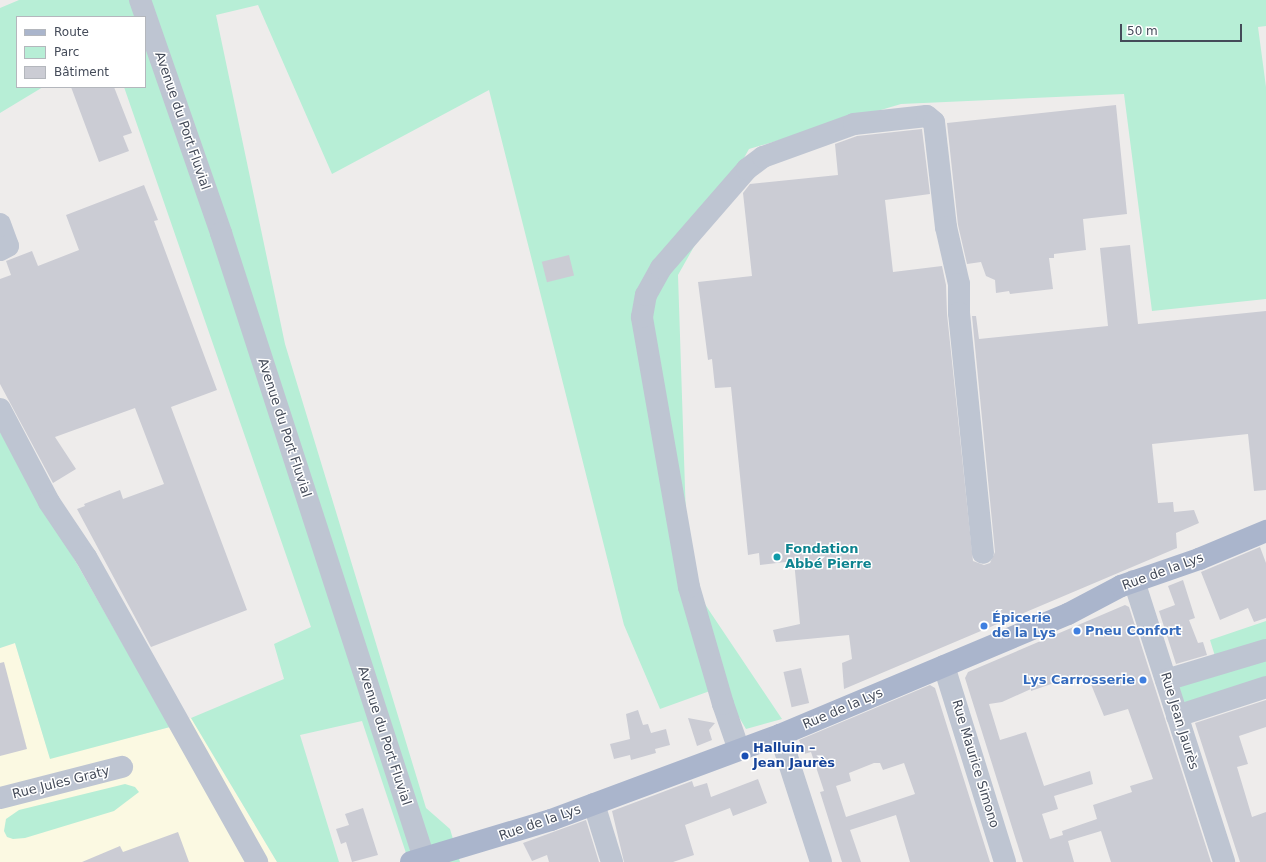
<!DOCTYPE html>
<html>
<head>
<meta charset="utf-8">
<style>
  body { margin:0 }
  #map { position:relative; width:1266px; height:862px; overflow:hidden; background:#eeeceb; font-family:"DejaVu Sans",sans-serif }
  div>[style] { position:absolute }
  [style*='--x'] { left:calc(var(--x)*1px); top:calc(var(--y)*1px); width:calc(var(--w)*1px); rotate:calc(var(--a)*1deg) }
  .commercial>* { inset:0; background:#fbf9e2 }
  .green>* { inset:0; background:#b7eed6 }
  .building>* { inset:0; background:#cbccd4; transform-origin:0 0 }
  .minor>* { height:22px; margin:-11px; padding:0 11px; transform-origin:11px; border-radius:11px; background:#bec5d2 }
  .major>* { height:22px; margin:-11px; padding:0 11px; transform-origin:11px; border-radius:11px; background:#aab5cc }
  .dots>* { width:11px; height:11px; translate:-50% -50%; box-sizing:border-box; border:2px solid #fff; border-radius:50% }
  span { translate:-50% -50%; white-space:nowrap; text-align:center; line-height:1.15; -webkit-text-stroke:3px #fff; paint-order:stroke }
  .street-label { font-size:13px; color:#444b59 }
  .culture-label { font-size:13px; color:#0d838f; font-weight:700 }
  .left { translate:0 -50%; text-align:left }
  .shop-label { font-size:13px; color:#366cbe; font-weight:700 }
  .right { translate:-100% -50%; text-align:right }
  .transit-label { font-size:13px; color:#164399; font-weight:700 }
  .legend { position:absolute; left:16px; top:16px; width:130px; height:72px; box-sizing:border-box; background:#fff; border:1px solid #b4b7bd; margin:0; padding:5px 7px; list-style:none; font-size:12px; color:#444b59 }
  .legend li { display:flex; align-items:center; gap:8px; height:20px }
  .legend b { width:20px; border:1px solid #b4b7bd }
  .scale { position:absolute; left:1120px; top:24px; width:122px; height:18px; box-sizing:border-box; border:2px solid #444b59; border-top:0; padding-left:5px; font-size:12px; line-height:14px; white-space:nowrap; color:#444b59; -webkit-text-stroke:3px #fff; paint-order:stroke }
</style>
</head>
<body>
<div id="map">
  <div class="commercial">
    <div style="clip-path:polygon(15px 643px,50px 758px,170px 727px,191px 718px,277px 862px,0 862px,0 648px)"></div>
  </div>
  <div class="green">
    <div style="clip-path:polygon(19px 0,1266px 0,1266px 26px,1258px 27px,1266px 87px,1266px 299px,1152px 311px,1124px 94px,901px 104px,749px 149px,678px 275px,688px 579px,782px 719px,746px 729px,721px 687px,660px 709px,624px 625px,489px 90px,332px 174px,258px 5px,216px 15px,285px 344px,426px 808px,450px 829px,460px 862px,409px 862px,362px 721px,300px 735px,339px 862px,277px 862px,191px 718px,284px 679px,274px 644px,311px 627px,124px 87px,145px 87px,145px 17px,17px 17px,17px 87px,43px 87px,0 113px,0 8px)"></div>
    <div style="clip-path:polygon(0 432px,60px 534px,170px 727px,50px 759px,15px 643px,0 648px)"></div>
    <div style="clip-path:polygon(1266px 621px,1266px 683px,1181px 710px,1174px 682px,1219px 669px,1210px 640px)"></div>
    <div style="clip-path:polygon(125px 784px,135px 787px,139px 792px,114px 811px,25px 838px,13px 839px,7px 837px,4px 831px,6px 819px,19px 810px)"></div>
  </div>
  <div class="building">
    <div style="clip-path:polygon(71px 87px,114px 87px,132px 133px,123px 136px,129px 151px,99px 162px)"></div>
    <div style="clip-path:polygon(1116px 105px,1127px 214px,1083px 219px,1086px 250px,1054px 254px,1054px 258px,1049px 258px,1053px 289px,1010px 294px,1009px 291px,996px 293px,995px 280px,986px 276px,981px 262px,967px 264px,958px 225px,947px 123px)"></div>
    <div style="clip-path:polygon(922px 129px,930px 194px,885px 200px,893px 272px,942px 266px,946px 285px,947px 314px,973px 561px,984px 565px,990px 563px,995px 552px,972px 316px,976px 316px,979px 339px,1108px 326px,1100px 248px,1130px 245px,1138px 324px,1266px 311px,1266px 490px,1254px 491px,1248px 434px,1152px 444px,1158px 503px,1173px 502px,1174px 512px,1194px 510px,1199px 523px,1176px 533px,1177px 548px,844px 689px,842px 663px,852px 659px,849px 635px,776px 642px,773px 630px,800px 624px,794px 561px,760px 565px,759px 553px,748px 555px,731px 387px,715px 388px,712px 359px,708px 360px,698px 282px,752px 276px,743px 193px,750px 184px,838px 175px,835px 144px,857px 136px)"></div>
    <div style="clip-path:polygon(144px 185px,158px 220px,154px 221px,217px 390px,171px 407px,247px 610px,151px 647px,77px 509px,85px 506px,84px 504px,120px 490px,123px 499px,164px 484px,135px 408px,55px 437px,76px 469px,53px 483px,0 384px,0 279px,11px 275px,6px 261px,32px 251px,38px 266px,79px 250px,66px 215px)"></div>
    <div style="left:569px;top:255px;width:21px;height:28px;rotate:76deg"></div>
    <div style="clip-path:polygon(1260px 547px,1266px 563px,1266px 618px,1254px 622px,1248px 608px,1220px 620px,1201px 572px)"></div>
    <div style="clip-path:polygon(1183px 580px,1195px 618px,1189px 620px,1198px 643px,1203px 642px,1207px 655px,1176px 664px,1159px 611px,1175px 605px,1168px 586px)"></div>
    <div style="clip-path:polygon(evenodd,1125px 605px,1129px 607px,1211px 862px,1111px 862px,1101px 831px,1068px 841px,1074px 862px,1023px 862px,965px 678px,968px 672px,1125px 605px,1074px 676px,1076px 682px,1088px 677px,1104px 716px,1128px 709px,1153px 779px,1130px 786px,1132px 792px,1093px 805px,1097px 819px,1062px 831px,1063px 835px,1050px 839px,1042px 814px,1058px 809px,1054px 796px,1093px 784px,1090px 771px,1044px 786px,1026px 732px,1000px 740px,989px 704px,1002px 702px,1031px 689px,1031px 691px,1074px 676px)"></div>
    <div style="clip-path:polygon(4px 662px,27px 749px,0 756px,0 663px)"></div>
    <div style="left:801px;top:668px;width:36px;height:18px;rotate:77deg"></div>
    <div style="clip-path:polygon(evenodd,930px 685px,935px 688px,990px 862px,910px 862px,896px 815px,850px 830px,861px 862px,842px 862px,820px 792px,824px 791px,811px 752px,804px 754px,799px 740px,930px 685px,874px 763px,880px 763px,883px 770px,904px 763px,915px 794px,846px 817px,836px 786px,851px 781px,849px 773px,874px 763px)"></div>
    <div style="clip-path:polygon(1266px 700px,1266px 727px,1239px 736px,1248px 764px,1237px 767px,1252px 817px,1266px 812px,1266px 862px,1240px 862px,1195px 723px)"></div>
    <div style="clip-path:polygon(638px 710px,643px 725px,648px 724px,651px 733px,666px 729px,670px 745px,655px 749px,656px 753px,631px 760px,630px 755px,614px 759px,610px 744px,630px 739px,626px 714px)"></div>
    <div style="clip-path:polygon(688px 718px,715px 723px,709px 730px,712px 740px,697px 746px)"></div>
    <div style="clip-path:polygon(758px 779px,767px 803px,733px 816px,730px 808px,685px 825px,694px 855px,673px 862px,624px 862px,612px 811px,692px 781px,694px 787px,707px 783px,711px 797px)"></div>
    <div style="clip-path:polygon(363px 808px,378px 855px,352px 862px,346px 842px,341px 844px,336px 829px,349px 825px,345px 814px)"></div>
    <div style="clip-path:polygon(586px 820px,599px 862px,549px 862px,547px 855px,532px 861px,523px 843px)"></div>
    <div style="clip-path:polygon(178px 832px,189px 862px,82px 862px,120px 846px,123px 852px)"></div>
  </div>
  <div class="minor">
    <div style="--x:140;--y:0;--w:247;--a:70.8"></div>
    <div style="--x:221;--y:233;--w:657;--a:72.01"></div>
    <div style="--x:0;--y:224;--w:23;--a:70"></div>
    <div style="--x:8;--y:246;--w:9;--a:153"></div>
    <div style="--x:0;--y:409;--w:105;--a:62.2"></div>
    <div style="--x:49;--y:502;--w:66;--a:56.1"></div>
    <div style="--x:86;--y:557;--w:350;--a:60.7"></div>
    <div style="--x:1134;--y:581;--w:295;--a:72.2"></div>
    <div style="--x:944;--y:666;--w:205;--a:72.7"></div>
    <div style="--x:1166;--y:680;--w:104;--a:-16.7"></div>
    <div style="--x:1177;--y:716;--w:94;--a:-18"></div>
    <div style="--x:780;--y:735;--w:133;--a:72.1"></div>
    <div style="--x:739;--y:750;--w:49;--a:-109.2"></div>
    <div style="--x:723;--y:704;--w:122;--a:-106.2"></div>
    <div style="--x:689;--y:587;--w:274;--a:-99.9"></div>
    <div style="--x:642;--y:317;--w:22;--a:-80"></div>
    <div style="--x:646;--y:295;--w:31;--a:-61"></div>
    <div style="--x:661;--y:268;--w:131;--a:-49"></div>
    <div style="--x:747;--y:169;--w:20;--a:-37"></div>
    <div style="--x:763;--y:157;--w:97;--a:-19.9"></div>
    <div style="--x:854;--y:124;--w:73;--a:-6.3"></div>
    <div style="--x:927;--y:116;--w:9;--a:41"></div>
    <div style="--x:934;--y:122;--w:106;--a:83.5"></div>
    <div style="--x:946;--y:227;--w:58;--a:77.2"></div>
    <div style="--x:959;--y:284;--w:29;--a:90"></div>
    <div style="--x:959;--y:313;--w:241;--a:84.3"></div>
    <div style="--x:0;--y:798;--w:126;--a:-14.3"></div>
    <div style="--x:594;--y:804;--w:61;--a:72.8"></div>
  </div>
  <div class="major">
    <div style="--x:411;--y:862;--w:146;--a:-16.7"></div>
    <div style="--x:551;--y:820;--w:244;--a:-20.4"></div>
    <div style="--x:780;--y:735;--w:312;--a:-22.8"></div>
    <div style="--x:1068;--y:614;--w:60;--a:-27.8"></div>
    <div style="--x:1121;--y:586;--w:83;--a:-19.1"></div>
    <div style="--x:1199;--y:559;--w:73;--a:-22.7"></div>
  </div>
  <div class="dots">
    <div style="left:777px;top:557px;background:#0f9aa8"></div>
    <div style="left:984px;top:626px;background:#3f7fe0"></div>
    <div style="left:1077px;top:631px;background:#3f7fe0"></div>
    <div style="left:1143px;top:680px;background:#3f7fe0"></div>
    <div style="left:745px;top:756px;background:#1a4fb4"></div>
  </div>
  <div class="street-label">
    <span style="left:182px;top:121px;rotate:71deg">Avenue du Port Fluvial</span>
    <span style="left:284px;top:428px;rotate:72deg">Avenue du Port Fluvial</span>
    <span style="left:1163px;top:572px;rotate:-20deg">Rue de la Lys</span>
    <span style="left:843px;top:709px;rotate:-23deg">Rue de la Lys</span>
    <span style="left:1179px;top:721px;rotate:73deg">Rue Jean Jaurès</span>
    <span style="left:384px;top:736px;rotate:72deg">Avenue du Port Fluvial</span>
    <span style="left:975px;top:764px;rotate:73deg">Rue Maurice Simono</span>
    <span style="left:61px;top:783px;rotate:-14deg">Rue Jules Graty</span>
    <span style="left:540px;top:823px;rotate:-19deg">Rue de la Lys</span>
  </div>
  <div class="culture-label">
    <span class="left" style="left:785px;top:557px">Fondation<br>Abbé Pierre</span>
  </div>
  <div class="shop-label">
    <span class="left" style="left:992px;top:626px">Épicerie<br>de la Lys</span>
    <span class="left" style="left:1085px;top:631px">Pneu Confort</span>
    <span class="right" style="left:1135px;top:680px">Lys Carrosserie</span>
  </div>
  <div class="transit-label">
    <span class="left" style="left:753px;top:756px">Halluin –<br>Jean Jaurès</span>
  </div>
  <ul class="legend">
  <li><b style="height:5px;background:#aab5cc"></b>Route</li>
  <li><b style="height:11px;background:#b7eed6"></b>Parc</li>
  <li><b style="height:11px;background:#cbccd4"></b>Bâtiment</li>
  </ul>
  <div class="scale">50 m</div>
</div>
</body>
</html>
